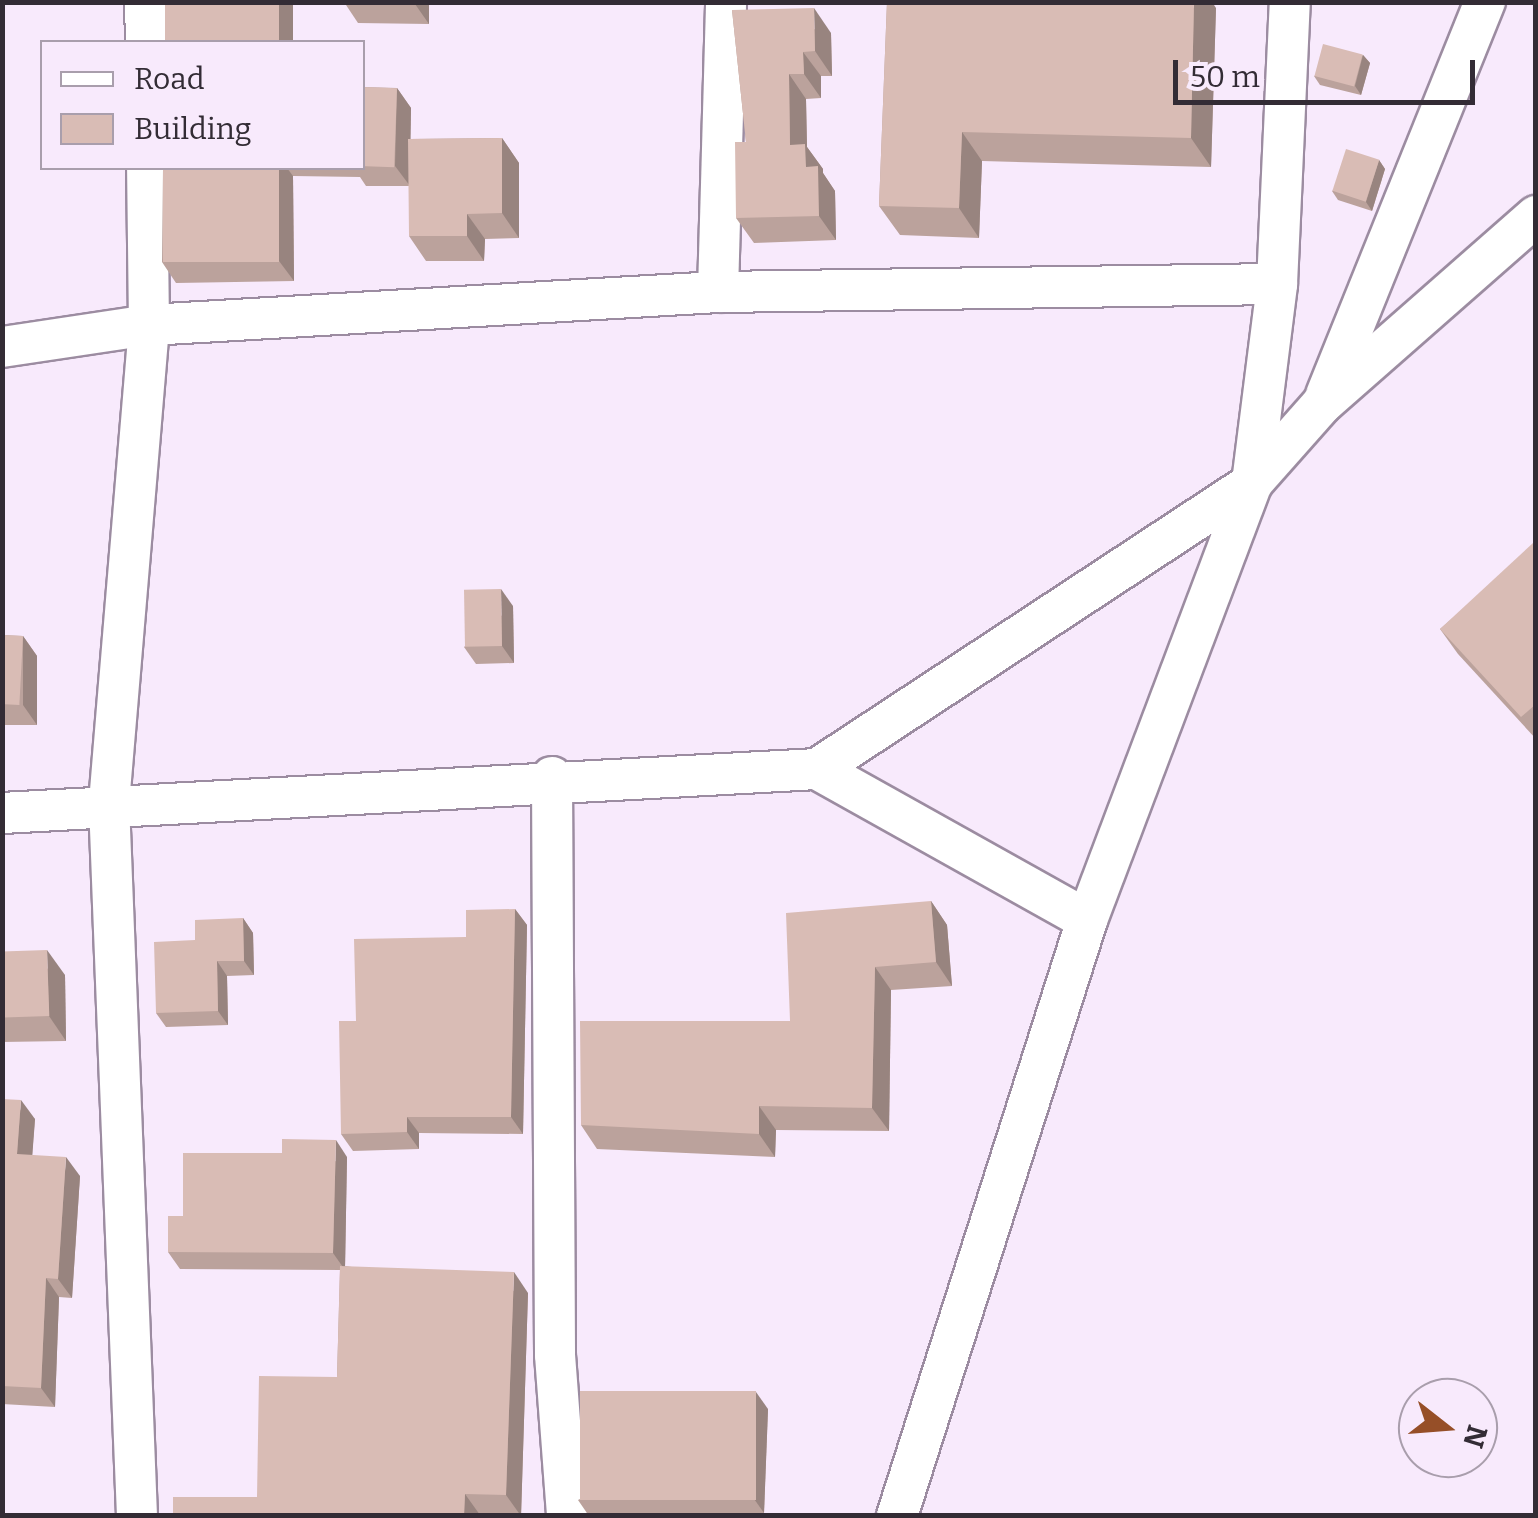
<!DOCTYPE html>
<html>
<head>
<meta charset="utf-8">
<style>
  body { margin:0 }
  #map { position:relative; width:1538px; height:1518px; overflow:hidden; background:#f8eafc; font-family:Bitter,serif }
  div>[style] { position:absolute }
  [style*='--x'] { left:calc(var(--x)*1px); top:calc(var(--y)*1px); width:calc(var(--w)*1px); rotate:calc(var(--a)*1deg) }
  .roads { filter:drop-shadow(2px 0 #9c8ca1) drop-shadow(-2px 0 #9c8ca1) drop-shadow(0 2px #9c8ca1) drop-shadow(0 -2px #9c8ca1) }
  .street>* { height:40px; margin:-20px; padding:0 20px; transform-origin:20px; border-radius:20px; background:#fff }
  .wall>* { inset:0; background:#bba29c }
  .shaded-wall>* { inset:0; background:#98847f; transform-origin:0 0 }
  .building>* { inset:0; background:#d9bcb5; transform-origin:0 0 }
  span { translate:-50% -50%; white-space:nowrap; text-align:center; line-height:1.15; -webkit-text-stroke:9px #f8eafc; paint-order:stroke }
  .frame { position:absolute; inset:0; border:5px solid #332c35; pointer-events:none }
  .legend { position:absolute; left:40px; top:40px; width:325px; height:130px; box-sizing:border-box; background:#f8eafc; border:2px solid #a99eac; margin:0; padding:12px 18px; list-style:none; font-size:30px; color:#332c35 }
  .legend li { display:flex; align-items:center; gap:20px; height:50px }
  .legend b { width:50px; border:2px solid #a99eac }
  .north { position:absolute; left:1398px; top:1378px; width:100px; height:100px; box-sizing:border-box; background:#f8eafc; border:2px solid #a99eac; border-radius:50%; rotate:107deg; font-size:28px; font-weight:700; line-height:40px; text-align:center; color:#332c35 }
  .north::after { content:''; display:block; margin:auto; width:35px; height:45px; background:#964f28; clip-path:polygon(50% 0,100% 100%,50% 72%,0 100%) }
  .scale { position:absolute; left:1173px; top:60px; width:302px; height:45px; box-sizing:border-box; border:5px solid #332c35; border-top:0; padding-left:12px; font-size:30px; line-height:35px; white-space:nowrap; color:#332c35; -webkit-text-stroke:8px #f8eafc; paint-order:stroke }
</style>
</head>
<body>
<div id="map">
  <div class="roads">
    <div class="street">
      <div style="--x:145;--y:2;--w:40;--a:88.6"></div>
      <div style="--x:718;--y:292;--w:290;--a:-88.4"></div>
      <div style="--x:2;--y:347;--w:149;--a:-8.5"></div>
      <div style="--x:149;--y:325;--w:570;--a:-3.32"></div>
      <div style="--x:718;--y:292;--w:559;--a:-0.82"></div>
      <div style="--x:1326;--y:395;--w:424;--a:-68"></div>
      <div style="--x:817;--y:769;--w:521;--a:-33.32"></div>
      <div style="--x:1252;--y:483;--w:201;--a:-82.8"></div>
      <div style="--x:1277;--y:284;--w:282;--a:-87.4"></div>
      <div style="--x:552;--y:777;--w:578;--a:89.7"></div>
      <div style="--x:555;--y:1355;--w:161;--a:85.7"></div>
      <div style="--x:2;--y:813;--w:816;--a:-3.09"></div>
      <div style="--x:817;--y:769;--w:309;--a:29.2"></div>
      <div style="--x:137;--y:1516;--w:714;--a:-92.25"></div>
      <div style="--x:109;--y:803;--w:480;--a:-85.2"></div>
      <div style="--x:149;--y:325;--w:157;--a:-90.7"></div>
      <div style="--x:897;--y:1516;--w:626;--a:-72.32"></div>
      <div style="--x:1087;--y:920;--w:467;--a:-69.3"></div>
      <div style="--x:1252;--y:483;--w:106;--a:-48.5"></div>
      <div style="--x:1322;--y:404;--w:285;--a:-41.3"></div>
    </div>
  </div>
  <div class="wall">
    <div style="clip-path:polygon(344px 2px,429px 2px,429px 24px,358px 23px)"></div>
    <div style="clip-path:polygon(887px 2px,1216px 8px,1211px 167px,982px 161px,979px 238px,900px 235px,879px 206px)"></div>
    <div style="clip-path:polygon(732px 10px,831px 33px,832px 76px,821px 76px,821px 98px,806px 99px,807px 147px,823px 169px,823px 173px,835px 191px,836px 240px,754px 243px,736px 218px,746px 142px)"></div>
    <div style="clip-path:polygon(1363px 55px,1370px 63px,1361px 95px,1320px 85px,1314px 76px)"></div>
    <div style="clip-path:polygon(362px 87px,397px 88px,411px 108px,410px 139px,502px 138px,519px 163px,519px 238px,485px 239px,484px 261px,426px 261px,409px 236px,409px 186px,366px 186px,360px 177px,293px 176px,294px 281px,176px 283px,162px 262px,163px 168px,362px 168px)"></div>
    <div style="clip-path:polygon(1379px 160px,1385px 169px,1372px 211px,1338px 200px,1332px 191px)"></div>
    <div style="clip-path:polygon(1536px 546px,1536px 739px,1458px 654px,1440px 629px)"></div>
    <div style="clip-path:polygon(513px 606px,514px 663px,476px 664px,464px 647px)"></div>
    <div style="clip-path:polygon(2px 635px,23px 636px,37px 656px,37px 725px,2px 725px)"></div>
    <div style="clip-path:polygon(931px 901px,947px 925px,952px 986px,891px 990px,889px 1131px,776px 1130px,775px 1157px,597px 1149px,581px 1125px,790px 1021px)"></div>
    <div style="clip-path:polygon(515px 909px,527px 925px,523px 1134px,419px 1133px,419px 1149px,353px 1151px,341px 1134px,356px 1021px,466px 937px)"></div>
    <div style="clip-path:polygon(243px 918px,253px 933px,254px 975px,227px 976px,228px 1025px,166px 1027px,156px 1013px,195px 940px)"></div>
    <div style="clip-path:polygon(2px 952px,65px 975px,66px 1041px,2px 1042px)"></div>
    <div style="clip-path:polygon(2px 1099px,35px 1119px,32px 1155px,80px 1176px,72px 1298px,59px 1297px,55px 1407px,2px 1404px)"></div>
    <div style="clip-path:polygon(347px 1157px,345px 1266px,528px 1293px,521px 1516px,173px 1516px,257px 1497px,337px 1377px,340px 1270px,180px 1269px,168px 1252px,183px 1216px)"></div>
    <div style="clip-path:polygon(768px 1409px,764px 1513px,589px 1516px,578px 1500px)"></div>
  </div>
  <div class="shaded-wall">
    <div style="left:279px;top:2px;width:14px;height:40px"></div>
    <div style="clip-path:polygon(415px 2px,429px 2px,429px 24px,415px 4px)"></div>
    <div style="clip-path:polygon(1194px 2px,1212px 2px,1216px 8px,1211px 167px,1191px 138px)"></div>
    <div style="clip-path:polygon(814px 8px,831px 33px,832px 76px,815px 51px)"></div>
    <div style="clip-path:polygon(803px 52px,821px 76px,821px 98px,804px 74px)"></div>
    <div style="clip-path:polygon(1363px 55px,1370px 63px,1361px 95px,1355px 86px)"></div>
    <div style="clip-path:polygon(789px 74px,806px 99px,807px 147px,823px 169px,823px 173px,835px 191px,836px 240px,819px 216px,790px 145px)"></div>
    <div style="clip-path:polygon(397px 88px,411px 108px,410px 186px,395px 166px)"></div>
    <div style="clip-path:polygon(962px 132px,982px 161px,979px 238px,959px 208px)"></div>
    <div style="clip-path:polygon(502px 138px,519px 163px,519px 238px,502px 213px)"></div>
    <div style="clip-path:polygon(1379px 160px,1385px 169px,1372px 211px,1366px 202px)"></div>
    <div style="clip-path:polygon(279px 168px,287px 168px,293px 176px,294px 281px,279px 261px)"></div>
    <div style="clip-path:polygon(467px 214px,485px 239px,484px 261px,467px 236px)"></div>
    <div style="clip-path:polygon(501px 589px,513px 606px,514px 663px,502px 646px)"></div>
    <div style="clip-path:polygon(23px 636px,37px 656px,37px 725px,23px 705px)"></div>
    <div style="clip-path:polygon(931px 901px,947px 925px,952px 986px,936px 962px)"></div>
    <div style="clip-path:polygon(515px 909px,527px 925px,523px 1134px,511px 1117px)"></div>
    <div style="clip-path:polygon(243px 918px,253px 933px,254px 975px,244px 961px)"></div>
    <div style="clip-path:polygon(47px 950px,65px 975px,66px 1041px,49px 1016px)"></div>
    <div style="clip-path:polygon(217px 961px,227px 976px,228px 1025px,218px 1011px)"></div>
    <div style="clip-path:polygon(875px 967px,891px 990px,889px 1131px,872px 1108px)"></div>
    <div style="clip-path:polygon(21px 1100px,35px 1119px,31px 1173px,17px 1154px)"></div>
    <div style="clip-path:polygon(759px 1106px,776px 1130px,775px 1157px,759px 1134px)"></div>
    <div style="clip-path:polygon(407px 1117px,419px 1133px,419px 1149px,407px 1132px)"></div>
    <div style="clip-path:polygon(336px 1140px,347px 1157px,345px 1270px,333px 1253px)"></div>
    <div style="clip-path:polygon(66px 1157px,80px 1176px,72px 1298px,58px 1279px)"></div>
    <div style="clip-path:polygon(514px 1272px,528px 1293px,521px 1516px,506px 1495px)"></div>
    <div style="clip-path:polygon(46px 1278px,59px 1297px,55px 1407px,41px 1388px)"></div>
    <div style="clip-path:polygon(756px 1392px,768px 1409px,764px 1513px,752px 1496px)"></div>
    <div style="clip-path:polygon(465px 1494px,480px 1515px,464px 1516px)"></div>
  </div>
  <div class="building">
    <div style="left:165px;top:2px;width:114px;height:40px"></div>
    <div style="clip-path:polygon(354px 2px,415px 2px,415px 4px)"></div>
    <div style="clip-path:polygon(887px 2px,1194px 2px,1191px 138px,962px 132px,959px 208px,879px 206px)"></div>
    <div style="clip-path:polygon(814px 8px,815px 51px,803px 52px,804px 74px,789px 74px,790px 145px,805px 144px,806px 167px,818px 166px,819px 216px,736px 218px,735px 142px,746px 142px,732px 10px)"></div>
    <div style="left:1323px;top:44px;width:41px;height:33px;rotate:15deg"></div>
    <div style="left:362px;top:87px;width:35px;height:79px;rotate:2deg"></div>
    <div style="clip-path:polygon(502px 138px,502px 213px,467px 214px,467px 236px,409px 236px,408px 139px)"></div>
    <div style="left:1346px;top:149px;width:35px;height:44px;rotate:18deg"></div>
    <div style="left:163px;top:168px;width:116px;height:94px"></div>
    <div style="clip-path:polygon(1533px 543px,1536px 546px,1536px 704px,1521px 717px,1440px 629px)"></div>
    <div style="left:501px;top:589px;width:57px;height:37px;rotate:89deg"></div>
    <div style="left:2px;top:635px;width:21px;height:69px;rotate:3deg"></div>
    <div style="clip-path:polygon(931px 901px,936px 962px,875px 967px,872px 1108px,759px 1106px,759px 1134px,581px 1125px,580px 1021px,790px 1021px,786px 913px)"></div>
    <div style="clip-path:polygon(515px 909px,511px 1117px,407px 1117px,407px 1132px,341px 1134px,339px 1021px,356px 1021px,354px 939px,466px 937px,466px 910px)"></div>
    <div style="clip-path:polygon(243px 918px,244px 961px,217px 961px,218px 1011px,156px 1013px,154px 942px,195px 940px,195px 920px)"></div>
    <div style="left:47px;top:950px;width:66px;height:45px;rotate:88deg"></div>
    <div style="clip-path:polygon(2px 1099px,21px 1100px,17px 1154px,66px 1157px,58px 1279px,46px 1278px,41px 1388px,2px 1386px)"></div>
    <div style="clip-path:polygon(282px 1139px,336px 1140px,333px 1253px,168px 1252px,168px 1216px,183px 1216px,183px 1153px,282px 1153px)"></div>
    <div style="clip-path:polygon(340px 1266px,514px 1272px,506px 1495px,465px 1494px,464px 1516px,173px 1516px,173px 1497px,257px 1497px,259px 1376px,337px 1377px)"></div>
    <div style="left:580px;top:1391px;width:176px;height:109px"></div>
  </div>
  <div class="frame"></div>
  <ul class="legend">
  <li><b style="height:12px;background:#fff"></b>Road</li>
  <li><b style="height:28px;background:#d9bcb5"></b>Building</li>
  </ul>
  <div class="north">N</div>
  <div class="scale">50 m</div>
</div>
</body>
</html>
